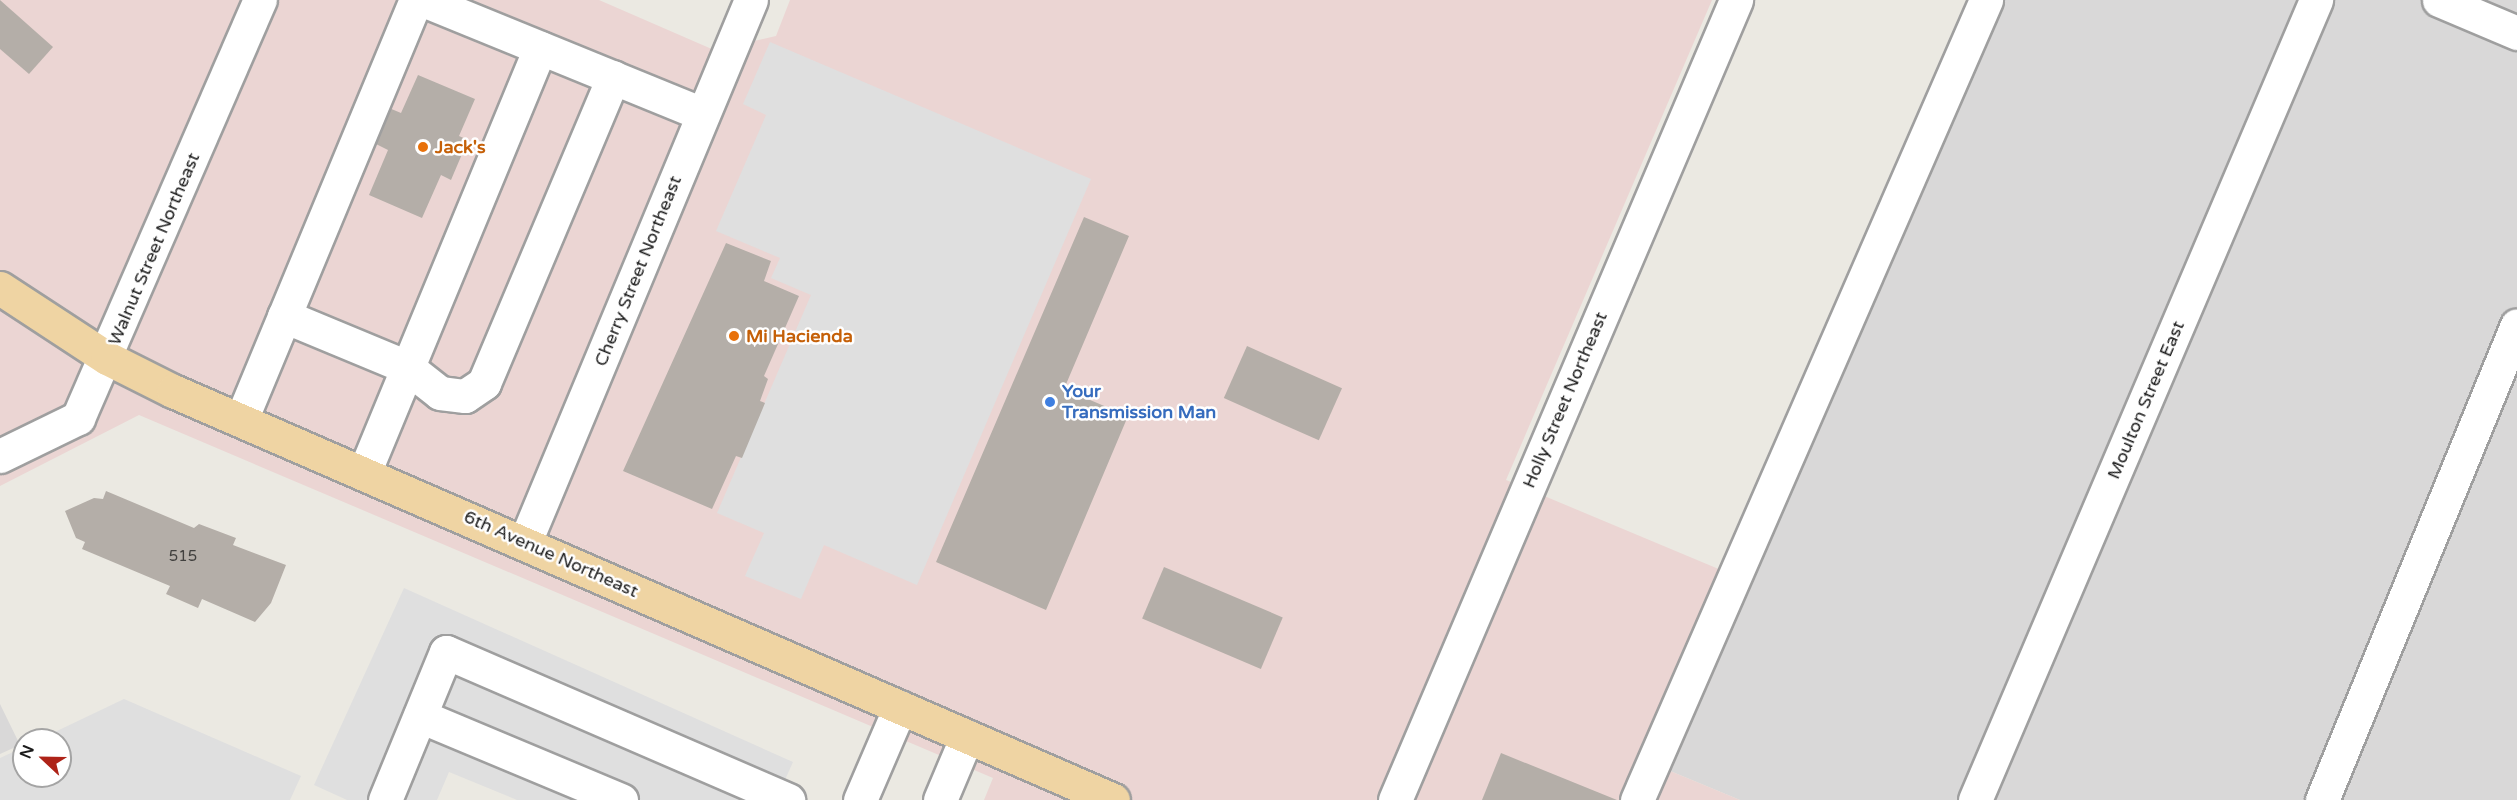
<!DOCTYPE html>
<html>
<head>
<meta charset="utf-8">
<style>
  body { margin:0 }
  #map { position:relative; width:2517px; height:800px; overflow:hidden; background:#ebe9e2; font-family:"Varela Round",sans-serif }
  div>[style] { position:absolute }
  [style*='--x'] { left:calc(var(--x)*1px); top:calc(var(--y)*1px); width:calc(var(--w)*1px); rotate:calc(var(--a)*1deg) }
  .residential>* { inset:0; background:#d9d8d8 }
  .commercial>* { inset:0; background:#ebd5d3 }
  .parking>* { inset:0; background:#dfdfdf }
  .building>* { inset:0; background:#b4aea8; transform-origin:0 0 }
  .roads { filter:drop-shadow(2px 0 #9f9f9f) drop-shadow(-2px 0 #9f9f9f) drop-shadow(0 2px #9f9f9f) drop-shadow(0 -2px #9f9f9f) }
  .minor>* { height:33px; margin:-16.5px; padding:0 16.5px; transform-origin:16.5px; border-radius:16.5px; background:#fff }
  .major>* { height:33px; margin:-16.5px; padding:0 16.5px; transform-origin:16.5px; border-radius:16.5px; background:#efd4a3 }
  .dots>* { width:16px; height:16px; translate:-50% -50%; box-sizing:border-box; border:3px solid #fff; border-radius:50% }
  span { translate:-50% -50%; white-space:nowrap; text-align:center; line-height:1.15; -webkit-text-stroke:5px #fff; paint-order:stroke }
  .number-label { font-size:15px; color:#41403e }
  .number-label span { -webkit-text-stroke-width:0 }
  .food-label { font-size:18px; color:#c56008; font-weight:700 }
  .left { translate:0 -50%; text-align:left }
  .street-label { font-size:18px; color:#1b1b1b }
  .shop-label { font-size:18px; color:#366cbe; font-weight:700 }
  .north { position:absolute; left:12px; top:728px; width:60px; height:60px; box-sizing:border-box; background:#fff; border:2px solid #a4a4a4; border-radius:50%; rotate:292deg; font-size:16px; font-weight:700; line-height:24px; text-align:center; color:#1b1b1b }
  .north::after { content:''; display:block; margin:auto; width:21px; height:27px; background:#ae2318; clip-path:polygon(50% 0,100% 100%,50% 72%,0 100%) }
</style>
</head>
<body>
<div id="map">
  <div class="residential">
    <div style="clip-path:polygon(1984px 0,2517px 0,2517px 800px,1740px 800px,1646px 761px)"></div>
    <div style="clip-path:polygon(0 704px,20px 745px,0 754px)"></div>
  </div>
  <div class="commercial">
    <div style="clip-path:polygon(0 0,599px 0,714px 50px,776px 36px,790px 0,1712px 0,1506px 480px,1721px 570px,1646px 761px,1740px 800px,984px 800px,993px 778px,139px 415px,0 486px)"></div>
  </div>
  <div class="parking">
    <div style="clip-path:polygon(770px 42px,1091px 179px,917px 585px,824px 545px,801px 599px,745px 576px,764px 533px,717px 513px,811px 295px,771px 278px,780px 258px,716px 231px,766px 115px,743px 104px)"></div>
    <div style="clip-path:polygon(404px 588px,793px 762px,776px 800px,517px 800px,449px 772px,437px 800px,347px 800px,314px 785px)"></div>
    <div style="clip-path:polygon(124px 699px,301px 776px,290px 800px,0 800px,0 758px,24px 747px,24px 776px,60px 776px,60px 740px,38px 740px)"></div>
  </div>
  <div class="building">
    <div style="clip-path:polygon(0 0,53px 47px,29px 74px,0 49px)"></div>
    <div style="clip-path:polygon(418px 75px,475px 99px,459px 136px,468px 140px,451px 180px,441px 175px,422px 218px,369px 195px,388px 150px,374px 143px,389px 108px,401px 113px)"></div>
    <div style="clip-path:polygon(1084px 217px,1129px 236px,1064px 389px,1128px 416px,1046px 610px,936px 562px)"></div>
    <div style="clip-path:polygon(726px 243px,771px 261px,764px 281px,799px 296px,764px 376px,768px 379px,760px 401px,765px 403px,742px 458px,736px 456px,712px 509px,623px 471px)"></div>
    <div style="left:1247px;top:346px;width:104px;height:57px;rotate:24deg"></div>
    <div style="clip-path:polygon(106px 491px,194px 528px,199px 524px,236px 538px,233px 545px,286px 565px,271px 603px,255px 622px,202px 599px,198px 608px,166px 594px,170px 586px,82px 549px,85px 542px,76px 538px,65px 511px,94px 498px,103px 499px)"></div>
    <div style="left:1164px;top:567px;width:129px;height:56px;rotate:23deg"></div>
    <div style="clip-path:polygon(1501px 753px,1617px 800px,1482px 800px)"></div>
  </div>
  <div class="roads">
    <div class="minor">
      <div style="--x:423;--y:0;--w:302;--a:22.2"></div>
      <div style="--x:2439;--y:0;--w:85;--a:22.9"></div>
      <div style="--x:284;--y:316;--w:133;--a:22.5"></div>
      <div style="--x:407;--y:367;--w:42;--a:38.2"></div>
      <div style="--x:440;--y:393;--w:25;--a:7"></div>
      <div style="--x:465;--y:396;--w:23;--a:-34"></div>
      <div style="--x:484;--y:383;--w:332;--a:-67.1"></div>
      <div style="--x:241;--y:420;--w:455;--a:-67.4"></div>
      <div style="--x:0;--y:456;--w:87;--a:-26"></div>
      <div style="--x:78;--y:418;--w:456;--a:-66.5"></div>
      <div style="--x:364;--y:473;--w:460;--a:-67.5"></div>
      <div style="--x:525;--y:542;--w:587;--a:-67.37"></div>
      <div style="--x:420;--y:716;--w:218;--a:22.7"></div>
      <div style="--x:385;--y:800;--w:160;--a:-67.6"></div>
      <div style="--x:446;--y:652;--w:373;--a:23.4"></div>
      <div style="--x:860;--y:800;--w:101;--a:-66.7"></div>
      <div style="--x:940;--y:800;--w:69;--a:-67.1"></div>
      <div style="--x:1395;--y:800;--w:870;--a:-66.91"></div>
      <div style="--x:1637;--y:800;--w:873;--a:-66.43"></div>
      <div style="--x:1975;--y:800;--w:870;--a:-66.91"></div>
      <div style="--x:2322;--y:800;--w:513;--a:-67.68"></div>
    </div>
    <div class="major">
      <div style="--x:0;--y:288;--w:128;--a:33.2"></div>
      <div style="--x:107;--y:358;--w:74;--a:26.6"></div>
      <div style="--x:173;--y:391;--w:1025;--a:23.51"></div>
    </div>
  </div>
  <div class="dots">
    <div style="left:423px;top:147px;background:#e8710a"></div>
    <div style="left:734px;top:336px;background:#e8710a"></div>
    <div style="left:1050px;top:402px;background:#3f7fe0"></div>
  </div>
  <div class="number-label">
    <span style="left:183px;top:557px">515</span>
  </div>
  <div class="food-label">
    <span class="left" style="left:435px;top:147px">Jack's</span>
    <span class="left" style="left:746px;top:336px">Mi Hacienda</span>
  </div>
  <div class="street-label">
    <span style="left:154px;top:249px;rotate:-67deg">Walnut Street Northeast</span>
    <span style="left:638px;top:271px;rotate:-68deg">Cherry Street Northeast</span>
    <span style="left:1565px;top:400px;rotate:-67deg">Holly Street Northeast</span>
    <span style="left:2146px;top:400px;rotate:-67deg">Moulton Street East</span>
    <span style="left:551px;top:554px;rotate:24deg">6th Avenue Northeast</span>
  </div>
  <div class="shop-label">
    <span class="left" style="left:1062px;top:402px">Your<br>Transmission Man</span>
  </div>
  <div class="north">N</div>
</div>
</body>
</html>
